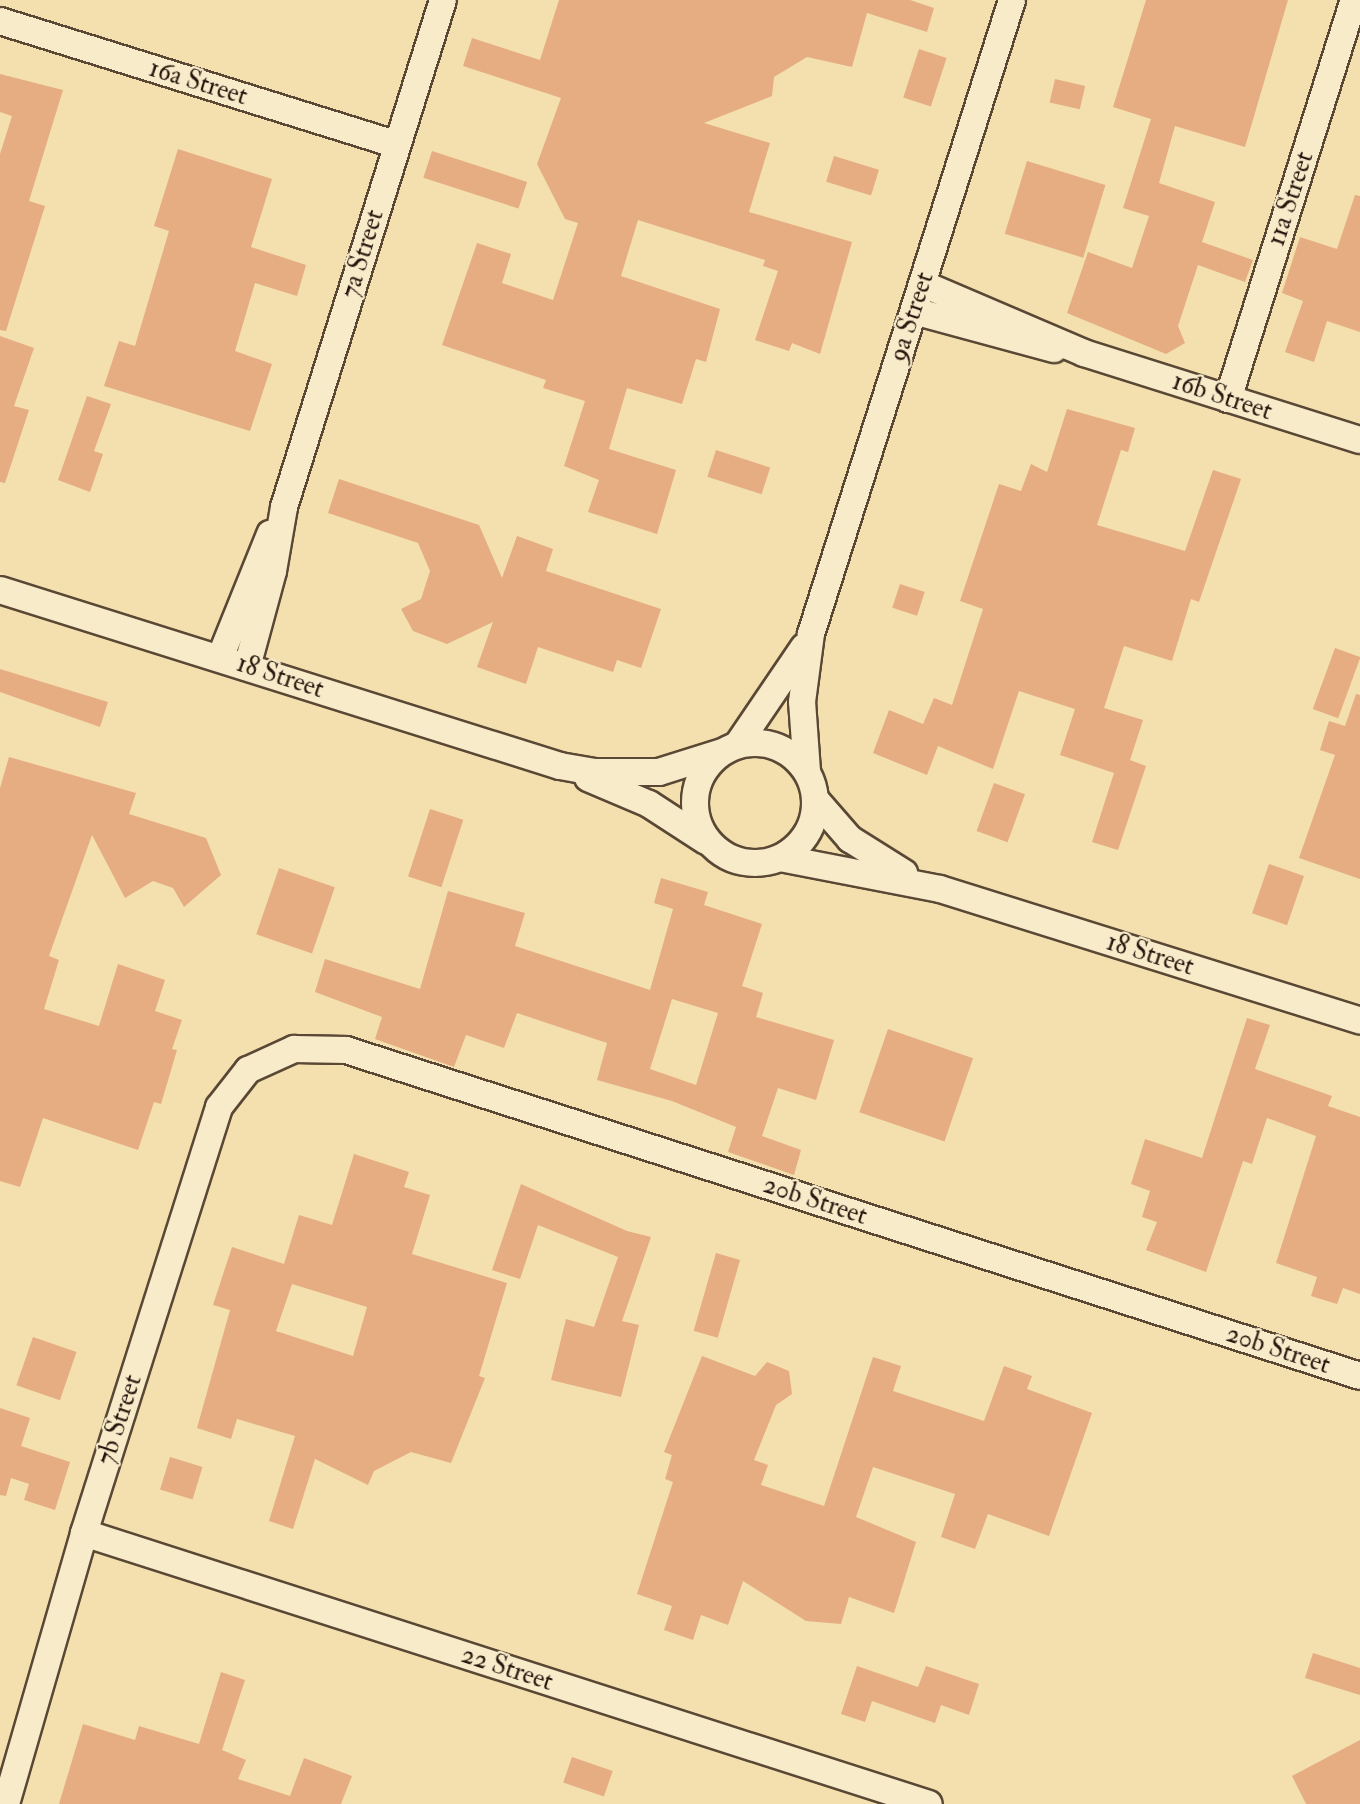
<!DOCTYPE html>
<html>
<head>
<meta charset="utf-8">
<style>
  body { margin:0 }
  #map { position:relative; width:1360px; height:1804px; overflow:hidden; background:#f3e0ae; font-family:"IM FELL Double Pica",serif }
  div>[style] { position:absolute }
  [style*='--x'] { left:calc(var(--x)*1px); top:calc(var(--y)*1px); width:calc(var(--w)*1px); rotate:calc(var(--a)*1deg) }
  .building>* { inset:0; background:#e5ad81; transform-origin:0 0 }
  .roads { filter:drop-shadow(2px 0 #5a4835) drop-shadow(-2px 0 #5a4835) drop-shadow(0 2px #5a4835) drop-shadow(0 -2px #5a4835) }
  .street>* { height:26px; margin:-13px; padding:0 13px; transform-origin:13px; border-radius:13px; background:#f7ebca }
  .street>.ring { margin:-13px; padding:0; box-sizing:content-box; background:none; border:26px solid #f7ebca; border-radius:50% }
  span { translate:-50% -50%; white-space:nowrap; text-align:center; line-height:1.15; -webkit-text-stroke:4.5px #f7ebca; paint-order:stroke }
  .street-label { font-size:26px; color:#27150d }
</style>
</head>
<body>
<div id="map">
  <div class="building">
    <div style="clip-path:polygon(559px 0,910px 0,934px 8px,927px 32px,867px 13px,852px 67px,807px 57px,774px 77px,772px 96px,704px 123px,770px 143px,749px 212px,852px 242px,820px 354px,792px 343px,789px 351px,755px 340px,778px 271px,763px 266px,765px 260px,638px 220px,621px 276px,720px 309px,706px 362px,696px 359px,682px 404px,627px 388px,609px 449px,676px 470px,657px 534px,588px 512px,599px 480px,564px 466px,585px 401px,543px 388px,546px 380px,442px 345px,477px 243px,511px 254px,502px 283px,553px 300px,578px 223px,565px 219px,537px 164px,561px 98px,463px 66px,472px 38px,540px 60px)"></div>
    <div style="clip-path:polygon(1146px 0,1288px 0,1245px 147px,1175px 126px,1159px 183px,1215px 202px,1202px 242px,1253px 260px,1245px 282px,1198px 265px,1178px 326px,1185px 343px,1166px 354px,1067px 313px,1088px 252px,1132px 268px,1149px 216px,1123px 208px,1151px 119px,1113px 107px)"></div>
    <div style="left:919px;top:49px;width:29px;height:51px;rotate:18deg"></div>
    <div style="clip-path:polygon(0 74px,63px 90px,29px 201px,45px 206px,6px 331px,0 330px,0 154px,12px 116px,0 112px)"></div>
    <div style="left:1055px;top:79px;width:31px;height:24px;rotate:13deg"></div>
    <div style="clip-path:polygon(178px 149px,272px 179px,251px 247px,306px 265px,297px 296px,255px 283px,235px 351px,272px 364px,250px 431px,104px 386px,119px 341px,135px 346px,169px 231px,154px 226px)"></div>
    <div style="left:432px;top:151px;width:100px;height:28px;rotate:18deg"></div>
    <div style="left:834px;top:156px;width:47px;height:27px;rotate:17deg"></div>
    <div style="left:1027px;top:161px;width:82px;height:76px;rotate:17deg"></div>
    <div style="clip-path:polygon(1355px 195px,1360px 196px,1360px 332px,1327px 321px,1314px 362px,1285px 352px,1303px 301px,1282px 293px,1300px 237px,1337px 249px)"></div>
    <div style="clip-path:polygon(0 336px,34px 348px,14px 406px,29px 410px,5px 483px,0 482px)"></div>
    <div style="clip-path:polygon(87px 396px,111px 404px,94px 451px,103px 454px,90px 492px,58px 480px)"></div>
    <div style="clip-path:polygon(1067px 409px,1135px 428px,1128px 452px,1121px 450px,1097px 525px,1185px 551px,1213px 470px,1241px 479px,1199px 602px,1191px 599px,1172px 661px,1124px 646px,1104px 708px,1143px 720px,1130px 760px,1146px 766px,1118px 850px,1092px 842px,1114px 773px,1060px 755px,1075px 709px,1019px 691px,993px 769px,938px 746px,927px 775px,873px 753px,889px 710px,923px 724px,934px 698px,952px 705px,983px 609px,960px 601px,999px 484px,1021px 491px,1031px 464px,1047px 472px)"></div>
    <div style="left:716px;top:450px;width:57px;height:28px;rotate:18deg"></div>
    <div style="clip-path:polygon(339px 479px,479px 525px,502px 578px,517px 536px,553px 549px,546px 571px,661px 609px,641px 668px,617px 660px,613px 672px,538px 647px,526px 684px,477px 667px,493px 622px,447px 644px,413px 631px,401px 609px,421px 599px,430px 571px,418px 543px,328px 513px)"></div>
    <div style="left:900px;top:584px;width:26px;height:25px;rotate:18deg"></div>
    <div style="left:1335px;top:648px;width:27px;height:65px;rotate:20deg"></div>
    <div style="clip-path:polygon(0 669px,108px 702px,100px 727px,0 692px)"></div>
    <div style="clip-path:polygon(1356px 694px,1360px 695px,1360px 879px,1299px 858px,1335px 755px,1320px 750px,1329px 721px,1345px 726px)"></div>
    <div style="clip-path:polygon(9px 757px,136px 793px,129px 814px,206px 838px,221px 875px,184px 907px,173px 888px,153px 881px,125px 898px,92px 835px,49px 956px,59px 960px,44px 1009px,99px 1026px,118px 964px,165px 980px,155px 1011px,182px 1020px,172px 1049px,177px 1050px,161px 1104px,154px 1102px,138px 1150px,43px 1118px,20px 1187px,0 1181px,0 788px)"></div>
    <div style="left:994px;top:783px;width:33px;height:51px;rotate:20deg"></div>
    <div style="left:430px;top:809px;width:35px;height:71px;rotate:18deg"></div>
    <div style="left:1269px;top:864px;width:37px;height:52px;rotate:19deg"></div>
    <div style="left:279px;top:868px;width:59px;height:70px;rotate:19deg"></div>
    <div style="clip-path:polygon(evenodd,661px 878px,708px 892px,704px 905px,762px 924px,742px 986px,763px 993px,756px 1017px,834px 1040px,816px 1100px,778px 1088px,762px 1136px,801px 1150px,794px 1175px,728px 1152px,736px 1127px,672px 1101px,597px 1080px,607px 1043px,517px 1013px,504px 1048px,466px 1035px,454px 1067px,375px 1039px,382px 1017px,315px 992px,325px 959px,420px 989px,448px 891px,525px 913px,515px 946px,650px 990px,673px 909px,654px 903px,661px 878px,672px 999px,718px 1013px,696px 1085px,650px 1069px,672px 999px)"></div>
    <div style="clip-path:polygon(1247px 1018px,1270px 1025px,1255px 1069px,1332px 1096px,1328px 1106px,1360px 1117px,1360px 1294px,1343px 1288px,1337px 1304px,1311px 1296px,1317px 1277px,1276px 1263px,1316px 1136px,1267px 1118px,1252px 1164px,1243px 1161px,1206px 1272px,1146px 1250px,1157px 1222px,1142px 1217px,1150px 1191px,1131px 1184px,1145px 1139px,1202px 1158px)"></div>
    <div style="left:888px;top:1029px;width:90px;height:88px;rotate:19deg"></div>
    <div style="clip-path:polygon(evenodd,354px 1154px,409px 1172px,404px 1187px,430px 1195px,412px 1254px,507px 1283px,479px 1376px,485px 1378px,451px 1463px,411px 1452px,374px 1471px,368px 1485px,315px 1459px,293px 1529px,269px 1521px,295px 1436px,237px 1419px,231px 1439px,197px 1428px,230px 1310px,213px 1305px,232px 1247px,284px 1264px,299px 1215px,332px 1225px,354px 1154px,292px 1284px,367px 1307px,353px 1356px,276px 1331px,292px 1284px)"></div>
    <div style="clip-path:polygon(521px 1184px,627px 1231px,651px 1237px,622px 1321px,639px 1325px,621px 1397px,551px 1380px,566px 1319px,594px 1327px,618px 1257px,538px 1225px,520px 1279px,492px 1270px)"></div>
    <div style="left:716px;top:1253px;width:25px;height:81px;rotate:16deg"></div>
    <div style="left:33px;top:1337px;width:46px;height:51px;rotate:19deg"></div>
    <div style="clip-path:polygon(702px 1356px,755px 1376px,767px 1362px,789px 1371px,792px 1394px,776px 1405px,754px 1460px,768px 1465px,761px 1485px,824px 1506px,873px 1357px,901px 1366px,893px 1391px,984px 1421px,1004px 1366px,1032px 1376px,1027px 1389px,1092px 1413px,1049px 1536px,988px 1514px,975px 1549px,941px 1537px,955px 1494px,873px 1467px,856px 1517px,916px 1542px,894px 1613px,849px 1597px,841px 1624px,806px 1621px,743px 1581px,728px 1625px,701px 1615px,693px 1640px,664px 1630px,672px 1606px,637px 1594px,673px 1482px,665px 1479px,672px 1455px,664px 1452px)"></div>
    <div style="clip-path:polygon(0 1408px,30px 1418px,21px 1446px,70px 1462px,55px 1510px,24px 1500px,29px 1484px,11px 1478px,6px 1496px,0 1495px)"></div>
    <div style="left:170px;top:1457px;width:34px;height:34px;rotate:17deg"></div>
    <div style="clip-path:polygon(1313px 1653px,1360px 1668px,1360px 1695px,1305px 1678px)"></div>
    <div style="clip-path:polygon(857px 1666px,918px 1687px,926px 1666px,979px 1684px,969px 1715px,941px 1705px,935px 1723px,872px 1701px,865px 1722px,841px 1714px)"></div>
    <div style="clip-path:polygon(221px 1672px,245px 1680px,222px 1750px,246px 1760px,238px 1779px,290px 1796px,304px 1758px,352px 1776px,341px 1804px,59px 1804px,83px 1724px,135px 1740px,139px 1726px,199px 1744px)"></div>
    <div style="clip-path:polygon(1360px 1740px,1360px 1804px,1306px 1804px,1292px 1776px)"></div>
    <div style="left:572px;top:1757px;width:43px;height:27px;rotate:19deg"></div>
  </div>
  <div class="roads">
    <div class="street">
      <div style="--x:0;--y:21;--w:416;--a:17.3"></div>
      <div style="--x:923;--y:284;--w:175;--a:23.2"></div>
      <div style="--x:1084;--y:353;--w:289;--a:17.5"></div>
      <div style="--x:914;--y:311;--w:145;--a:15.2"></div>
      <div style="--x:1228;--y:399;--w:418;--a:-72.5"></div>
      <div style="--x:0;--y:590;--w:587;--a:17.45"></div>
      <div style="--x:560;--y:766;--w:34;--a:10"></div>
      <div style="--x:593;--y:772;--w:66;--a:0"></div>
      <div style="--x:659;--y:772;--w:66;--a:-17.6"></div>
      <div style="--x:220;--y:658;--w:134;--a:-68"></div>
      <div style="--x:247;--y:667;--w:99;--a:-74.8"></div>
      <div style="--x:273;--y:571;--w:65;--a:-80.2"></div>
      <div style="--x:284;--y:507;--w:531;--a:-72.59"></div>
      <div class="ring" style="left:695px;top:743px;width:94px;height:94px"></div>
      <div style="--x:738;--y:744;--w:117;--a:-55.8"></div>
      <div style="--x:807;--y:771;--w:69;--a:-94.1"></div>
      <div style="--x:802;--y:702;--w:69;--a:-82.5"></div>
      <div style="--x:811;--y:634;--w:665;--a:-72.41"></div>
      <div style="--x:588;--y:778;--w:66;--a:23.1"></div>
      <div style="--x:649;--y:804;--w:68;--a:33"></div>
      <div style="--x:816;--y:800;--w:52;--a:48.9"></div>
      <div style="--x:850;--y:839;--w:64;--a:32.2"></div>
      <div style="--x:780;--y:858;--w:163;--a:11"></div>
      <div style="--x:940;--y:889;--w:440;--a:17.4"></div>
      <div style="--x:84;--y:1533;--w:887;--a:17.78"></div>
      <div style="--x:6;--y:1804;--w:282;--a:-73.9"></div>
      <div style="--x:84;--y:1533;--w:447;--a:-72.4"></div>
      <div style="--x:219;--y:1107;--w:47;--a:-51.9"></div>
      <div style="--x:248;--y:1070;--w:51;--a:-24.5"></div>
      <div style="--x:294;--y:1049;--w:52;--a:1.1"></div>
      <div style="--x:346;--y:1050;--w:1065;--a:17.82"></div>
    </div>
  </div>
  <div class="street-label">
    <span style="left:198px;top:83px;rotate:17deg">16a Street</span>
    <span style="left:1291px;top:199px;rotate:-72deg">11a Street</span>
    <span style="left:363px;top:254px;rotate:-73deg">7a Street</span>
    <span style="left:912px;top:317px;rotate:-72deg">9a Street</span>
    <span style="left:1222px;top:397px;rotate:18deg">16b Street</span>
    <span style="left:280px;top:677px;rotate:18deg">18 Street</span>
    <span style="left:1150px;top:955px;rotate:17deg">18 Street</span>
    <span style="left:815px;top:1201px;rotate:18deg">20b Street</span>
    <span style="left:1278px;top:1350px;rotate:18deg">20b Street</span>
    <span style="left:120px;top:1420px;rotate:-72deg">7b Street</span>
    <span style="left:507px;top:1669px;rotate:18deg">22 Street</span>
  </div>
</div>
</body>
</html>
